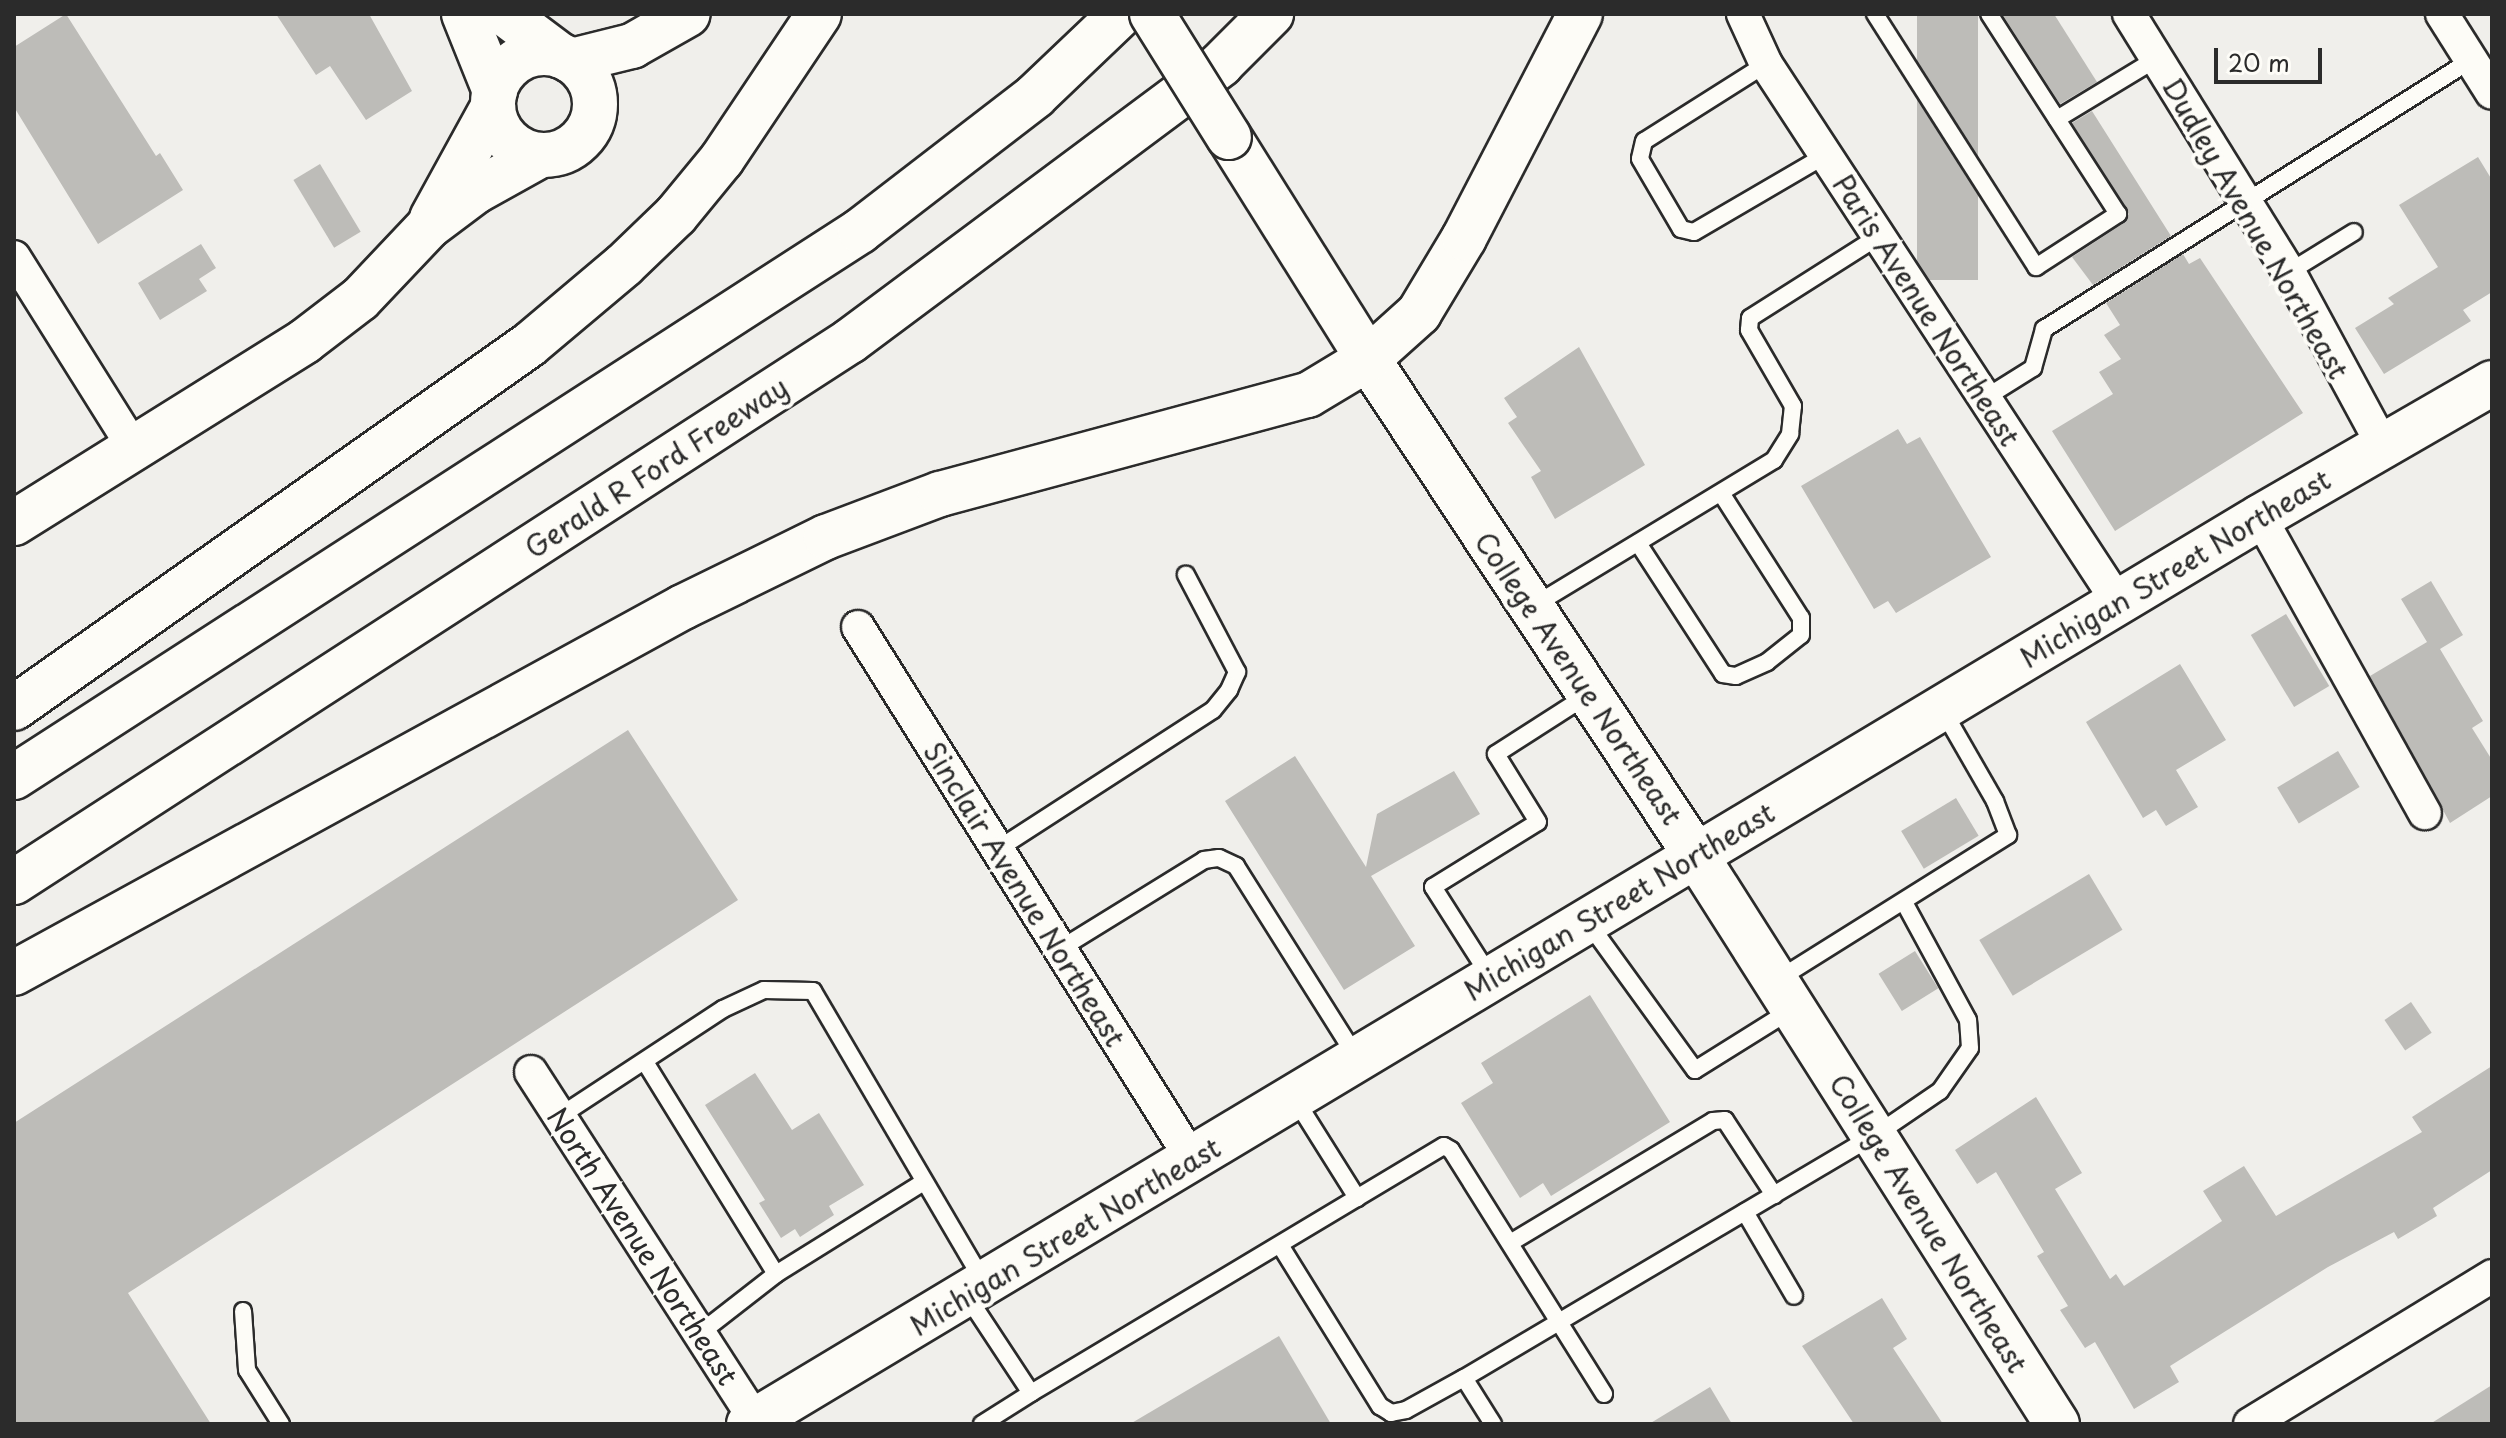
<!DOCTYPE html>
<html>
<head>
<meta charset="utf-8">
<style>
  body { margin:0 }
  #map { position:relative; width:2506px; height:1438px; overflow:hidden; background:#f0efeb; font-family:"Playpen Sans",sans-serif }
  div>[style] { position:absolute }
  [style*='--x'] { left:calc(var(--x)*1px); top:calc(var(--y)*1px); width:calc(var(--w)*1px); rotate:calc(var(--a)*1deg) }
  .building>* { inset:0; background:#bdbcb8; transform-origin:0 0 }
  .roads { filter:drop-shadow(2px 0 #2b2b2b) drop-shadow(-2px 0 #2b2b2b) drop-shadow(0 2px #2b2b2b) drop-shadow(0 -2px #2b2b2b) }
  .lane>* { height:16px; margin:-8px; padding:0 8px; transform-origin:8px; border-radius:8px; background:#fdfcf7 }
  .street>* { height:32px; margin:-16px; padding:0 16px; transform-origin:16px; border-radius:16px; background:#fdfcf7 }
  .secondary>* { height:44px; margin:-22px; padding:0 22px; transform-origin:22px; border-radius:22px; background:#fdfcf7 }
  .secondary>.ring { margin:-22px; padding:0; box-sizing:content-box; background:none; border:44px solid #fdfcf7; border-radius:50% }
  .highway>* { height:44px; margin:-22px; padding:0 22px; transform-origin:22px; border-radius:22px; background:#fdfcf7 }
  .bridges { filter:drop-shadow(2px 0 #2b2b2b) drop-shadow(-2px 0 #2b2b2b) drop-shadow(0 2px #2b2b2b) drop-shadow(0 -2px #2b2b2b) }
  .secondary-bridge>* { height:44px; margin:-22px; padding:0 22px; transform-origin:22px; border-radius:22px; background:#fdfcf7 }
  span { translate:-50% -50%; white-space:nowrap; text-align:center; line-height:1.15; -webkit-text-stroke:8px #fdfcf7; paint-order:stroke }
  .street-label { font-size:28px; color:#2b2b2b }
  .frame { position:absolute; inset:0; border:16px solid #2b2b2b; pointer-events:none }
  .scale { position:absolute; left:2214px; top:48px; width:108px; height:36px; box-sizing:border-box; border:4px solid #2b2b2b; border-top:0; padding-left:10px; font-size:24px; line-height:28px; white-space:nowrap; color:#2b2b2b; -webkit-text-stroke:6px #fdfcf7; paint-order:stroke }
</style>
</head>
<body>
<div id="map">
  <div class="building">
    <div style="clip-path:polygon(66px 14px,156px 156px,160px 153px,183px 190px,98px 244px,14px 107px,14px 47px)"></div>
    <div style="clip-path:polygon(276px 14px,369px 14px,412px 91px,366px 120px,330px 66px,316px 75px)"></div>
    <div style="left:1917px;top:14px;width:61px;height:266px"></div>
    <div style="clip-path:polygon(2002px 14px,2054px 14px,2097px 82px,2060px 104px)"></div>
    <div style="clip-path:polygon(2092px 111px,2171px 236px,2093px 285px,2072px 257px,2124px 223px,2129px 214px,2072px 123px)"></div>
    <div style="clip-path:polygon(2478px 157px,2492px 180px,2492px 292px,2463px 310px,2471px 321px,2384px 374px,2355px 328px,2394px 304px,2388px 298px,2438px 267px,2399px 205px)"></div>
    <div style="left:320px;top:164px;width:79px;height:31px;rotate:59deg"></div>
    <div style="clip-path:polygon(201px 244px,216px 268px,199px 279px,207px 291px,160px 320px,138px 283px)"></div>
    <div style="clip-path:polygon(2183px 254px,2189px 264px,2200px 258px,2303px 413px,2115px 531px,2052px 431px,2113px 394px,2099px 372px,2121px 359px,2104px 335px,2120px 325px,2106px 303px)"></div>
    <div style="clip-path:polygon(1579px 347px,1645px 465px,1555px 519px,1531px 477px,1541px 471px,1508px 423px,1517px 417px,1504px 398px)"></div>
    <div style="clip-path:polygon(1898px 429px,1907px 444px,1920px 437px,1991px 557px,1896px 613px,1888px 601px,1874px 609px,1801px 486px)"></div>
    <div style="clip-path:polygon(2431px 581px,2463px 635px,2440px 649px,2483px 721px,2472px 728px,2492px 760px,2492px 796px,2450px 823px,2370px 676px,2427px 642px,2401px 599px)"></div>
    <div style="left:2286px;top:614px;width:84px;height:41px;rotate:59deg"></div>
    <div style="clip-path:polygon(2180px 664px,2226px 740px,2176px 770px,2198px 807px,2166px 826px,2156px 810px,2143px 818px,2086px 722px)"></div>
    <div style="clip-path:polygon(628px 730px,738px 900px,128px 1293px,211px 1424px,14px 1424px,14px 1123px)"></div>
    <div style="left:2338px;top:751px;width:42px;height:71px;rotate:59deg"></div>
    <div style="clip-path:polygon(1295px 756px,1366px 867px,1377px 814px,1454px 771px,1480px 814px,1371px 876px,1415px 946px,1344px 990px,1225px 801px)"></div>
    <div style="left:1956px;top:798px;width:44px;height:64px;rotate:59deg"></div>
    <div style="left:2089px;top:874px;width:65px;height:128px;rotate:59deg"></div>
    <div style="left:1915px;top:951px;width:44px;height:43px;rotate:58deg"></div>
    <div style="clip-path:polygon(1590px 995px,1670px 1122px,1551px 1196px,1543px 1183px,1520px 1198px,1461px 1103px,1493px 1083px,1481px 1063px)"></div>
    <div style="left:2411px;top:1002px;width:37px;height:32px;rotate:56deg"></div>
    <div style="clip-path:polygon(2492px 1066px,2492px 1170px,2433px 1208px,2437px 1216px,2398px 1239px,2394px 1232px,2328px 1267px,2170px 1366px,2179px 1382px,2134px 1409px,2095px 1342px,2085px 1348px,2060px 1310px,2068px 1306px,2037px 1256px,2044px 1252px,1996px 1172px,1977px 1184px,1955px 1150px,2036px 1097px,2082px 1173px,2055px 1189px,2110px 1279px,2116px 1274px,2124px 1286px,2222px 1221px,2203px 1191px,2244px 1166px,2276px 1216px,2422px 1132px,2412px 1117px)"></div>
    <div style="clip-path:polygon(755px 1073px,792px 1130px,819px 1113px,864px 1185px,829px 1206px,834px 1215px,800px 1237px,795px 1229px,781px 1238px,759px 1203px,765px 1200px,705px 1105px)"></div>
    <div style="clip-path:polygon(1882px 1298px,1907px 1339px,1893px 1348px,1943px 1424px,1854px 1424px,1802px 1346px)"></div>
    <div style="clip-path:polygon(1279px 1336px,1331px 1424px,1130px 1424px)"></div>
    <div style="clip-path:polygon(2492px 1385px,2492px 1424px,2430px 1424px)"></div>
    <div style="clip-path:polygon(1710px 1387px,1732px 1424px,1649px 1424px)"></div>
  </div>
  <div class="roads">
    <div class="lane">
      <div style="--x:1875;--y:14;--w:300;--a:57.5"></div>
      <div style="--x:2036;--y:267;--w:98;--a:-32.9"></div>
      <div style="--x:2118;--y:214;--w:238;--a:-122.8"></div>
      <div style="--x:1766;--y:64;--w:144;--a:147.7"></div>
      <div style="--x:1644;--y:141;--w:18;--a:103"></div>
      <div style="--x:1640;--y:159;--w:81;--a:59.6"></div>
      <div style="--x:1681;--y:229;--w:13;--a:13"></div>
      <div style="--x:1694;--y:232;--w:153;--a:-30.3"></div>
      <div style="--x:2057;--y:119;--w:116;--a:-31.2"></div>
      <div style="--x:2289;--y:272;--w:76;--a:-31.6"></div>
      <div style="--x:1985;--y:398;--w:57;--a:-32"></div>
      <div style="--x:2033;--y:368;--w:41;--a:-74.2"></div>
      <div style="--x:2044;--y:329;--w:505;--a:-32.21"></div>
      <div style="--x:1638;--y:543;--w:156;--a:57"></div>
      <div style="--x:1723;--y:674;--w:13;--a:9"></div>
      <div style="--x:1736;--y:676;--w:34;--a:-24"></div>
      <div style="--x:1767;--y:662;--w:43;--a:-38.5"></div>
      <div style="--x:1801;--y:635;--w:17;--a:-90"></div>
      <div style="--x:1801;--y:618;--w:148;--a:-122.6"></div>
      <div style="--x:1533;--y:606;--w:282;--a:-31.2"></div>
      <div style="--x:1774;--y:460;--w:31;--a:-58"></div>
      <div style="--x:1790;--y:434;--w:28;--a:-84"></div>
      <div style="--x:1793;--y:406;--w:88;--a:-120.1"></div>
      <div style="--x:1749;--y:330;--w:12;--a:-85"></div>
      <div style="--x:1750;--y:318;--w:153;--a:-32.4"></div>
      <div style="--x:998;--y:849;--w:256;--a:-32.9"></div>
      <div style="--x:1213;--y:710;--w:26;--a:-51"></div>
      <div style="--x:1229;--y:690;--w:20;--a:-66"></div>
      <div style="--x:1237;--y:672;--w:110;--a:-117.7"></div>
      <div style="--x:1587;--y:921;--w:184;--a:54.1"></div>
      <div style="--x:1695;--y:1070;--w:113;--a:-32"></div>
      <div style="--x:1060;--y:949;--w:169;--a:-31.7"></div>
      <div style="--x:1204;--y:860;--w:15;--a:-8"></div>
      <div style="--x:1219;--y:858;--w:19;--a:25"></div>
      <div style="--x:1236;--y:866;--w:227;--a:57.8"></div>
      <div style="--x:1491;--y:978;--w:108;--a:-122.5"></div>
      <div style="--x:1433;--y:887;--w:123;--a:-31.8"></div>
      <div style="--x:1538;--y:822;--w:80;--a:-121.7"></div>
      <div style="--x:1496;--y:754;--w:109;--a:-32.7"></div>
      <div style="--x:1777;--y:980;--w:273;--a:-32.1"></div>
      <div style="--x:2008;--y:835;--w:36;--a:-111"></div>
      <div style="--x:1995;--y:801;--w:106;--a:-119.9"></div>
      <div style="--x:645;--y:1062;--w:249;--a:58.3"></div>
      <div style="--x:1295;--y:1099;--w:117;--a:57.9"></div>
      <div style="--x:560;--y:1116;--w:195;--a:-33.3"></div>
      <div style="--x:723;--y:1009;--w:45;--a:-24.9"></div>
      <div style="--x:764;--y:990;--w:49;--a:1.2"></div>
      <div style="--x:813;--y:991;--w:338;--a:59.6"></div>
      <div style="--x:1745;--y:1212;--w:97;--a:59.7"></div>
      <div style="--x:1510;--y:1243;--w:237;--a:-31"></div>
      <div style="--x:1713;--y:1121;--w:12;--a:-5"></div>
      <div style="--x:1725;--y:1120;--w:90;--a:56.8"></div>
      <div style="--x:1280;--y:1245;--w:190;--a:58.2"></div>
      <div style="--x:1380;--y:1406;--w:13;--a:32"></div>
      <div style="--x:1391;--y:1413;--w:15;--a:-11"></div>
      <div style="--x:1406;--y:1410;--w:66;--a:-28.9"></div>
      <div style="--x:967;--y:1296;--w:116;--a:56.6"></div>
      <div style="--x:1031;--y:1393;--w:481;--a:-30.9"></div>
      <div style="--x:1444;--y:1146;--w:8;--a:30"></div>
      <div style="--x:1451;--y:1150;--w:288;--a:57.9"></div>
      <div style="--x:243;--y:1311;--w:59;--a:86.1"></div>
      <div style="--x:247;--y:1370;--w:64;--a:57.8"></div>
      <div style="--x:699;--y:1334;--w:98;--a:-37.9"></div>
      <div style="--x:776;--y:1274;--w:174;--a:-31.9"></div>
      <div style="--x:982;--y:1424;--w:58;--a:-32.3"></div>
      <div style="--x:1493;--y:1424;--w:54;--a:-122.2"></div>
      <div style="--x:1464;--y:1378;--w:476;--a:-30.6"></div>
      <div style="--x:1874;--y:1136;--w:80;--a:-34.3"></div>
      <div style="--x:1940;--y:1091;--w:52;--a:-55.1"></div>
      <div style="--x:1970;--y:1048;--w:28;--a:-94"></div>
      <div style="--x:1968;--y:1020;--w:132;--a:-118.5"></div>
    </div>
    <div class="street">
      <div style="--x:1743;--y:14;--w:55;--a:65.3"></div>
      <div style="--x:1766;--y:64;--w:643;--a:56.8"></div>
      <div style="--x:2129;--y:14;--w:304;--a:58.2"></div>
      <div style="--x:2289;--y:272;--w:196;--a:61.6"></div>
      <div style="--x:2442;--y:14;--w:93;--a:57.7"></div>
      <div style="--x:14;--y:257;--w:226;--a:57.9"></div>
      <div style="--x:2260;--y:517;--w:339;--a:60.9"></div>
      <div style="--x:858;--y:627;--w:630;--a:57.9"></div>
      <div style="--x:531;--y:1072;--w:414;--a:57.2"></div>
      <div style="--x:2250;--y:1424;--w:284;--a:-31.4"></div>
    </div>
    <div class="secondary">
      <div style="--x:464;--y:14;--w:83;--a:68.1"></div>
      <div style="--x:505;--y:14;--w:70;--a:36.9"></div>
      <div class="ring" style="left:493px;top:53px;width:58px;height:58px"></div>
      <div style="--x:571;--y:61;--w:63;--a:-13.8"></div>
      <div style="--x:632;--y:46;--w:64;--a:-29.7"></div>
      <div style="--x:1229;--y:137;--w:262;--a:57.9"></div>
      <div style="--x:1368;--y:359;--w:593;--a:56.55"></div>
      <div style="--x:1695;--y:854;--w:675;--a:57.58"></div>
      <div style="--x:432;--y:218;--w:127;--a:-61.2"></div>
      <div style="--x:14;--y:523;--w:343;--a:-32"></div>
      <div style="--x:305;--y:341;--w:69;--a:-37.4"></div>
      <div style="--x:360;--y:299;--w:99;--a:-46.6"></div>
      <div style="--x:428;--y:227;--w:60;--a:-36.9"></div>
      <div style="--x:476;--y:191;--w:74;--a:-29"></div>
      <div style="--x:749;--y:1424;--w:1762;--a:-30.97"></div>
      <div style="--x:2260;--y:517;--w:268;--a:-30"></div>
    </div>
    <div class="highway">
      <div style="--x:14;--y:708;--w:630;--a:-35.18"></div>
      <div style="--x:529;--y:345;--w:124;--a:-40.1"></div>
      <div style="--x:624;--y:265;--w:72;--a:-43.9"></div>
      <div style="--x:676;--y:215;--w:72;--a:-50.6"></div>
      <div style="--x:722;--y:159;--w:174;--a:-56.2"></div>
      <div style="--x:14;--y:777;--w:1007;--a:-32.84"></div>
      <div style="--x:860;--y:231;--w:221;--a:-37.6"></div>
      <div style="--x:1035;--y:96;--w:119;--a:-43.6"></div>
      <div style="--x:14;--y:882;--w:996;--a:-32.91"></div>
      <div style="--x:850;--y:341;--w:463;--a:-36.7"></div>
      <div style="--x:1221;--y:64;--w:71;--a:-45"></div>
      <div style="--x:14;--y:973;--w:763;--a:-28.68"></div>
      <div style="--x:683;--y:607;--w:159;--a:-26.1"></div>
      <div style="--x:826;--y:537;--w:122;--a:-20.7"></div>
      <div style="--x:940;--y:494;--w:381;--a:-15.1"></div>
      <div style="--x:1308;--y:395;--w:70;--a:-31"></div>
      <div style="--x:1368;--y:359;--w:69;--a:-42"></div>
      <div style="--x:1419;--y:313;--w:87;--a:-59"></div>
      <div style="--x:1464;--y:238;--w:252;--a:-62.6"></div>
    </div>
  </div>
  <div class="bridges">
    <div class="secondary-bridge">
      <div style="--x:1152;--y:14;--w:145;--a:58"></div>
    </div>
  </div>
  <div class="street-label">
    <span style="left:2256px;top:228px;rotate:60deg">Dudley Avenue Northeast</span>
    <span style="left:1927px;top:310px;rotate:57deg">Paris Avenue Northeast</span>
    <span style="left:656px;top:467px;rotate:-33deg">Gerald R Ford Freeway</span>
    <span style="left:2175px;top:568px;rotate:-31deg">Michigan Street Northeast</span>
    <span style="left:1579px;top:678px;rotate:56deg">College Avenue Northeast</span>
    <span style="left:1025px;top:894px;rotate:58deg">Sinclair Avenue Northeast</span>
    <span style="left:1619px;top:901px;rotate:-31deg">Michigan Street Northeast</span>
    <span style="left:1929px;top:1223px;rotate:58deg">College Avenue Northeast</span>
    <span style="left:1065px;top:1236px;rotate:-31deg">Michigan Street Northeast</span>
    <span style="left:643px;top:1246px;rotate:57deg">North Avenue Northeast</span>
  </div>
  <div class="frame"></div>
  <div class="scale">20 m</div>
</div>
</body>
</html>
